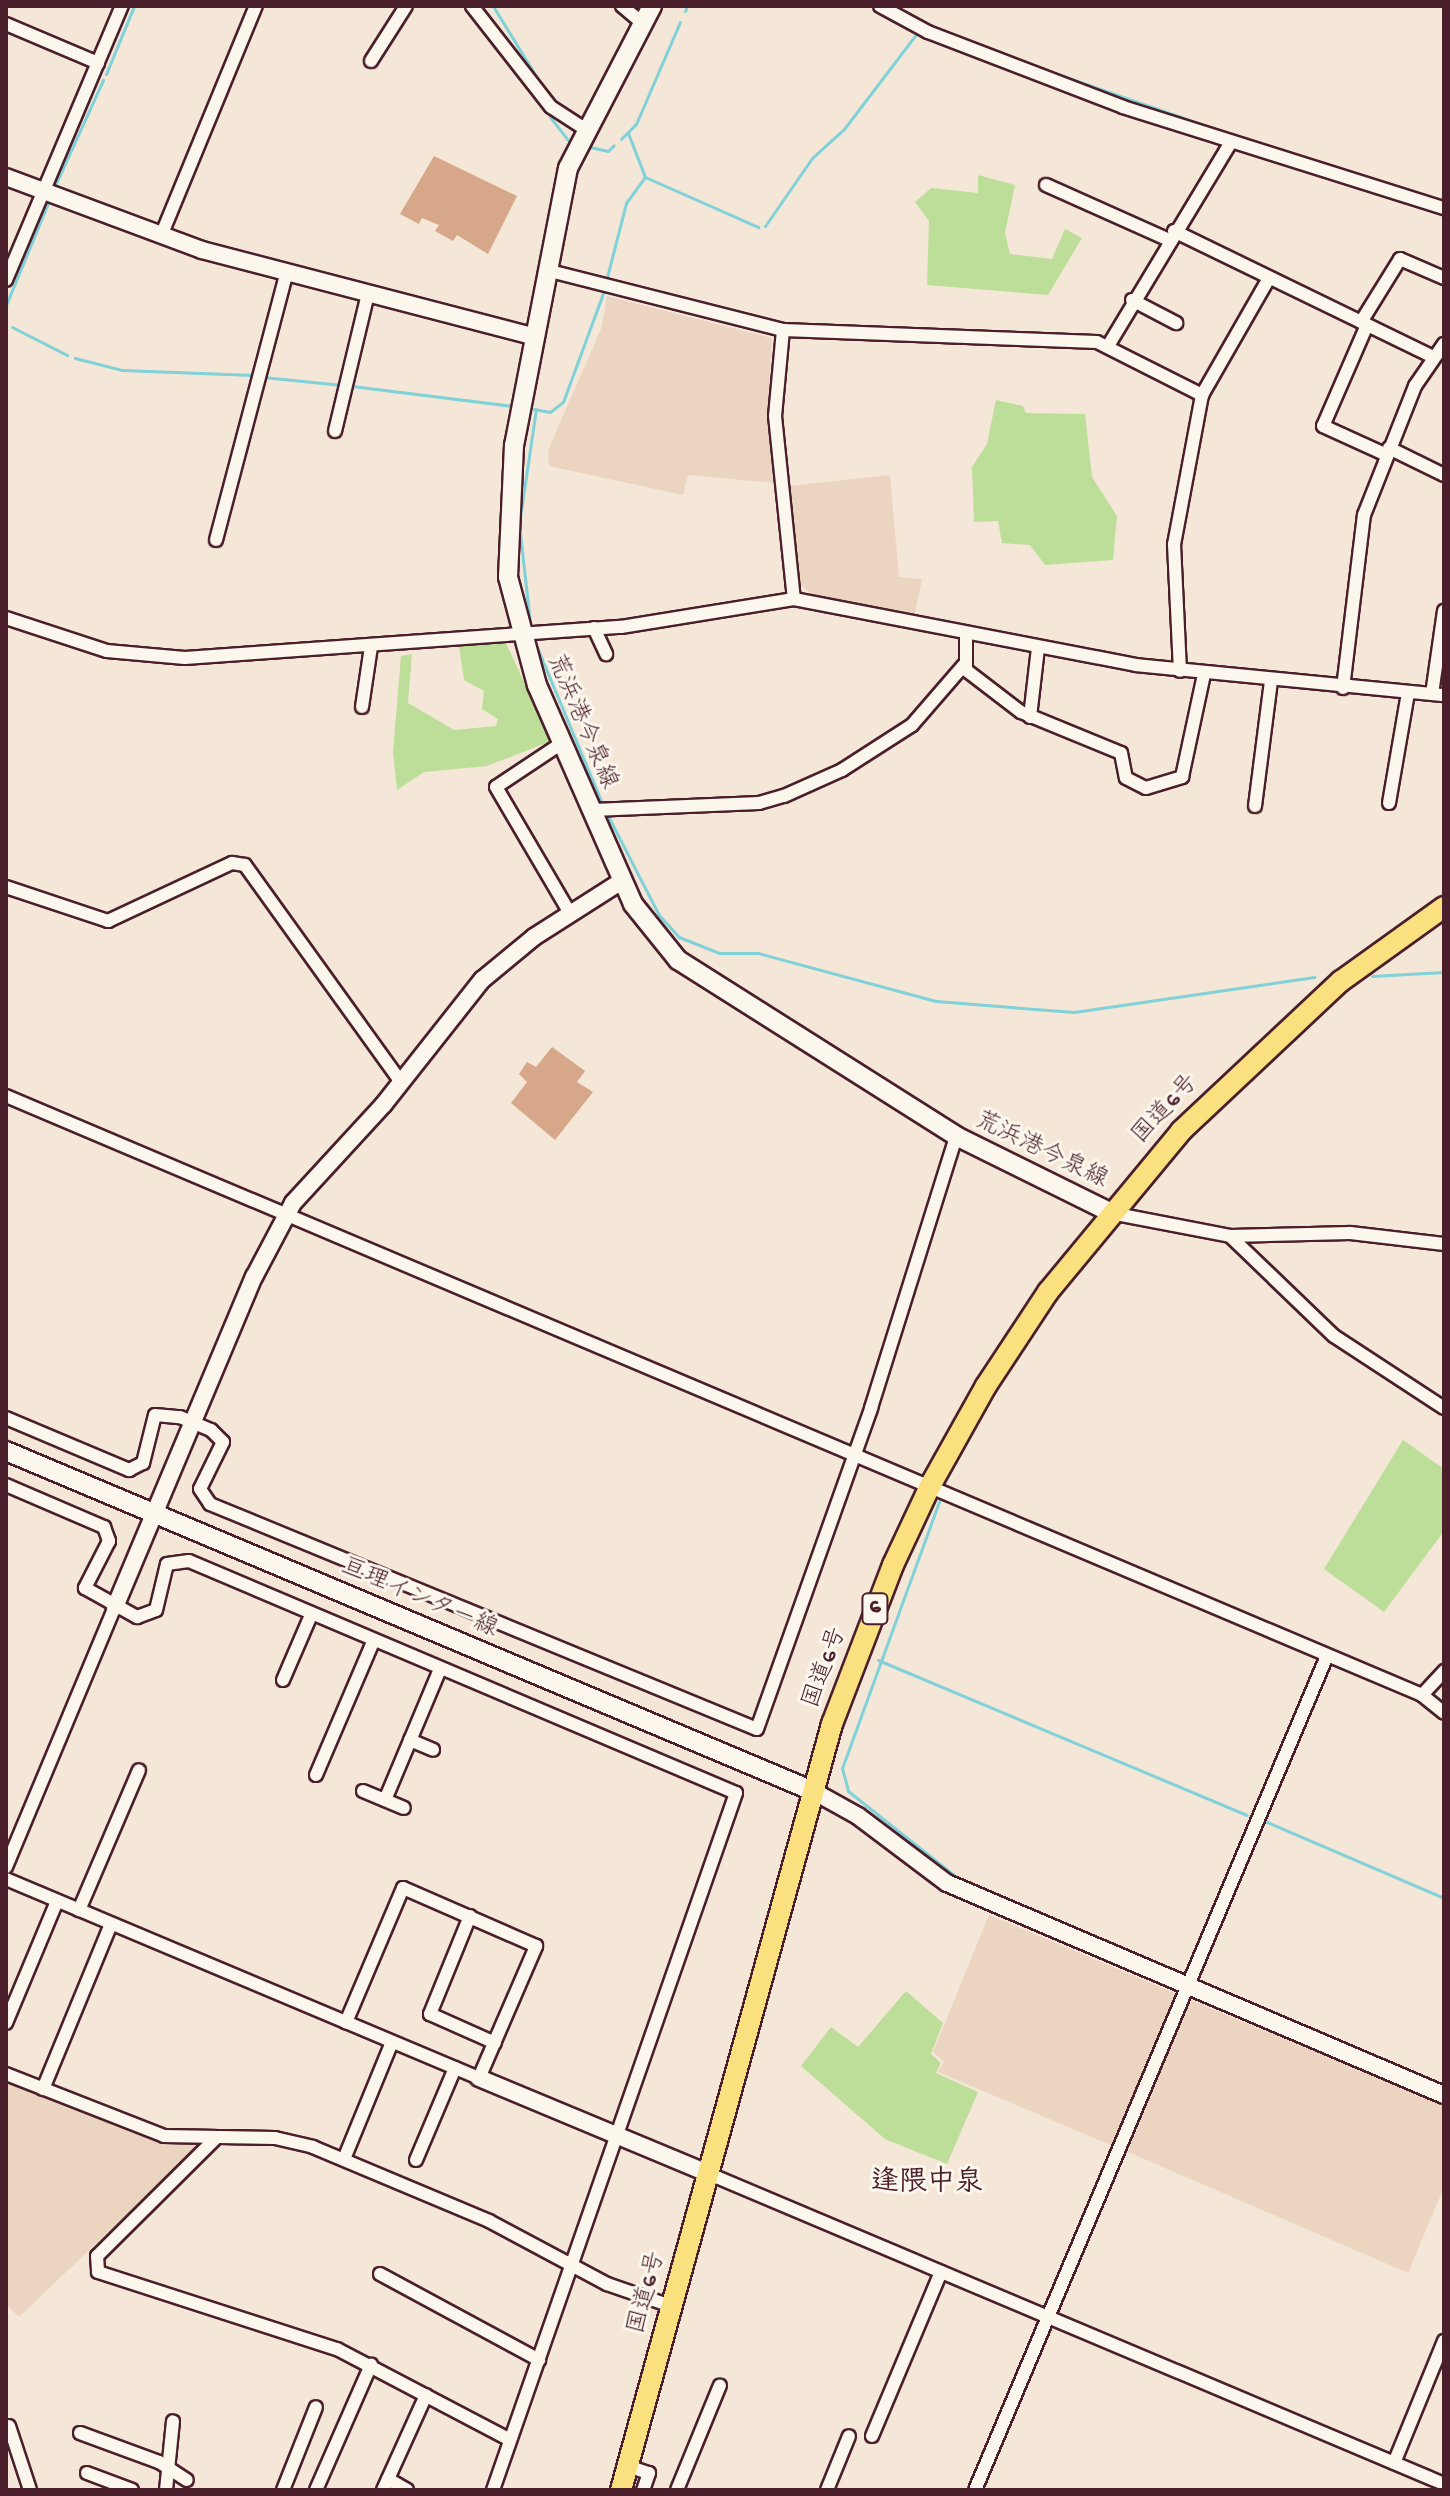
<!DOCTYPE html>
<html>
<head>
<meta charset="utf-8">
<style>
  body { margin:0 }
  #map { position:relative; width:1450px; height:2496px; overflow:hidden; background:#f4e7d8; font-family:"Gochi Hand","Klee One",sans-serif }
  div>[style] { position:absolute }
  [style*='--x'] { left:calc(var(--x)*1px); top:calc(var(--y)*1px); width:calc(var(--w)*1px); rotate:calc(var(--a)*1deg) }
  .built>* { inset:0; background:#ebd4c0 }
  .green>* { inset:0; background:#bcde98 }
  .stream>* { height:3px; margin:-1.5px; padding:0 1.5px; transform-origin:1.5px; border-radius:1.5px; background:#80d1d8 }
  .building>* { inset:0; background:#d7a789 }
  .roads { filter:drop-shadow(2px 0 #4a1f2b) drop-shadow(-2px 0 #4a1f2b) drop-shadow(0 2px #4a1f2b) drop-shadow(0 -2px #4a1f2b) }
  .minor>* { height:12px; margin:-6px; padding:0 6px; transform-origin:6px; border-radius:6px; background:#fbf7ec }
  .tertiary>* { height:16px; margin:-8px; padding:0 8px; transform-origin:8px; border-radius:8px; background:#fbf7ec }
  .secondary>* { height:18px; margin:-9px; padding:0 9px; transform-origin:9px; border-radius:9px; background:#fbf7ec }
  .trunk>* { height:20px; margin:-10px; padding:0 10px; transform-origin:10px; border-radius:10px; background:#fbe080 }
  span { translate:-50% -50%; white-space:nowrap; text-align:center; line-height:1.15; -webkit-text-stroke:6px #fbf7ec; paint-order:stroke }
  .shield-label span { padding:2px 6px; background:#fbf7ec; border:2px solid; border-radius:6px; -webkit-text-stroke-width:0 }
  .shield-label { font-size:22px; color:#4a1f2b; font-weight:700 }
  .street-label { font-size:24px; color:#4a1f2b }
  .quarter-label { font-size:28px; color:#4a1f2b; font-weight:700 }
  .frame { position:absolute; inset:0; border:8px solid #4a1f2b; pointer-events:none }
</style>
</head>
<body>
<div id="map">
  <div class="built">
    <div style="clip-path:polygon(607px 296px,772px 338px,767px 423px,776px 483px,688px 475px,683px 495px,549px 466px,548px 450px,601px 329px)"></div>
    <div style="clip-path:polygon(890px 475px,899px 577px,922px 579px,914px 618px,813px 595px,800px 584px,789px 486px)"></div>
    <div style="clip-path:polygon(989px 1915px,1177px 1994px,1113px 2146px,938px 2072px,944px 2062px,933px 2052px)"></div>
    <div style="clip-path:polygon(1188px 1999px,1444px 2105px,1444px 2187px,1408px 2273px,1128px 2152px)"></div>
    <div style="clip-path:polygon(6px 2079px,161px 2141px,198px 2146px,19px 2317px,6px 2304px)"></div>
  </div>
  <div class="green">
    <div style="clip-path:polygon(978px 175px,1015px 185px,1005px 233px,1010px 254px,1052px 259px,1065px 229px,1082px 238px,1048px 295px,927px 285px,929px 221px,915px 202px,931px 188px,978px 193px)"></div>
    <div style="clip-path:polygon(996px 400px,1023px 406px,1026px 413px,1085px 414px,1092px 477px,1117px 516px,1113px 560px,1045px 565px,1030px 545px,1002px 543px,998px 521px,974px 522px,972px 467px,987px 444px)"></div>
    <div style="clip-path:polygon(506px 643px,551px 741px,487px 766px,424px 772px,397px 790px,393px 752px,401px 656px,412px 654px,408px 703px,454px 730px,496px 726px,498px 719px,482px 709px,484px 691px,464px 680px,459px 646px)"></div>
    <div style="clip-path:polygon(1403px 1440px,1444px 1469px,1444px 1531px,1384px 1612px,1324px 1569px)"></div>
    <div style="clip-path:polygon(906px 1991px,943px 2023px,931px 2054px,941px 2063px,936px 2073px,978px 2092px,947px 2164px,885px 2139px,801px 2066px,831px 2027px,858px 2047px)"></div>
  </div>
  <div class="stream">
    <div style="--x:493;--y:6;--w:94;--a:58.5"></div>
    <div style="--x:685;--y:11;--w:5;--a:-68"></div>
    <div style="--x:924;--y:25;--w:108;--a:20.1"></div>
    <div style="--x:1034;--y:66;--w:203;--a:19.2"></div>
    <div style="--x:106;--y:74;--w:74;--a:-67.6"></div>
    <div style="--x:550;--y:117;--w:29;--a:52"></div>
    <div style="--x:628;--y:133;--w:47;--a:68.9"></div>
    <div style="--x:621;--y:139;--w:21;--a:-45"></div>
    <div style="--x:636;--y:124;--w:111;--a:-66.7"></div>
    <div style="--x:590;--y:147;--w:18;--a:13"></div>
    <div style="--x:608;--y:151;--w:8;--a:-45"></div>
    <div style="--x:1306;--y:158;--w:145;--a:17.3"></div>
    <div style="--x:54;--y:188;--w:119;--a:-65.6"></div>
    <div style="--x:765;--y:226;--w:83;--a:-55.3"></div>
    <div style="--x:812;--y:158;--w:43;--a:-42.2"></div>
    <div style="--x:844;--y:129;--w:122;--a:-52.7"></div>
    <div style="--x:606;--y:281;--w:81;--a:-75.6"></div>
    <div style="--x:626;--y:203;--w:32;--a:-54"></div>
    <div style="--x:645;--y:177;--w:124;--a:23.9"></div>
    <div style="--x:6;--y:305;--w:110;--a:-67.6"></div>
    <div style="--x:12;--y:327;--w:62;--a:27"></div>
    <div style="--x:75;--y:358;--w:49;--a:14.3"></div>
    <div style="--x:122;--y:370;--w:131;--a:2.2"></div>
    <div style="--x:263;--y:377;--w:79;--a:5.8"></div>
    <div style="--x:352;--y:386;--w:161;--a:7.1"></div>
    <div style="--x:534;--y:409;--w:16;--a:11"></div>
    <div style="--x:550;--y:412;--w:16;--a:-38"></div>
    <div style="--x:563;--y:402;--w:116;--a:-69.8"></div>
    <div style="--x:530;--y:623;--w:100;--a:-96.3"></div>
    <div style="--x:519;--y:524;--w:116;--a:-81.6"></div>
    <div style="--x:534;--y:640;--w:177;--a:67.4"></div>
    <div style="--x:607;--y:814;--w:114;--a:62.8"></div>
    <div style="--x:659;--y:915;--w:30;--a:48"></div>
    <div style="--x:679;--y:937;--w:43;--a:21.8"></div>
    <div style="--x:719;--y:953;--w:39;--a:0"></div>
    <div style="--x:758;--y:953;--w:184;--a:15.1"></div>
    <div style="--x:936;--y:1001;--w:138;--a:4.6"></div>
    <div style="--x:1074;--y:1012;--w:243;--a:-8.3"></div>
    <div style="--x:1372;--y:976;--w:72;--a:-3.2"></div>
    <div style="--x:940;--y:1499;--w:286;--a:110"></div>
    <div style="--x:842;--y:1768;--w:24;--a:75"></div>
    <div style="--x:848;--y:1791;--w:147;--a:38.4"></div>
    <div style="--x:1030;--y:1521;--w:172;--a:23.6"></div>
    <div style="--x:1206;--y:1596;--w:226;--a:22.9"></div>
    <div style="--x:878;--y:1660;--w:400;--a:22.8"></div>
    <div style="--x:1440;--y:1701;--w:6;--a:45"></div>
    <div style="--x:1267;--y:1822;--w:193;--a:23.2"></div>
    <div style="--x:1208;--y:1985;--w:256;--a:23"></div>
  </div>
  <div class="building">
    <div style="clip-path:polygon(434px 156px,517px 196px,488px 254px,457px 235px,453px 241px,435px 231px,439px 225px,422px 218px,419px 224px,400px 214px)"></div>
    <div style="clip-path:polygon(552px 1047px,585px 1071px,577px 1082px,593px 1092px,555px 1140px,511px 1103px,527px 1082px,519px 1074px,527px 1062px,536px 1067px)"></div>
  </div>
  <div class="roads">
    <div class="minor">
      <div style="--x:472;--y:6;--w:128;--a:52"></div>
      <div style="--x:551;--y:107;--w:40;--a:32.9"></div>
      <div style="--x:622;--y:6;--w:26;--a:40"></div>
      <div style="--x:880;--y:6;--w:55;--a:28.4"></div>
      <div style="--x:928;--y:32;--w:209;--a:21"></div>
      <div style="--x:1123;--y:107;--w:337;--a:17.5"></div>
      <div style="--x:6;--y:24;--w:100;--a:23"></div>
      <div style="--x:371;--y:61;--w:65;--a:-57.5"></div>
      <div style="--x:1046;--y:185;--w:135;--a:24.1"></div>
      <div style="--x:1174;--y:231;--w:288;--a:25.9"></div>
      <div style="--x:161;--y:236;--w:249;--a:-67.6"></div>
      <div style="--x:546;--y:270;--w:244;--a:14.2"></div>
      <div style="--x:783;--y:330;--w:314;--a:2.2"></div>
      <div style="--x:1097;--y:342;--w:118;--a:26.8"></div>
      <div style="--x:1202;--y:395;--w:152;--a:100.6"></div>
      <div style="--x:1174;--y:544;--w:127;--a:87.3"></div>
      <div style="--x:6;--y:280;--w:298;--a:-67.1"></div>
      <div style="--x:1132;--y:300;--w:50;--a:27.6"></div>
      <div style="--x:1361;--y:322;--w:74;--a:-58.2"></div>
      <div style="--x:1400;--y:259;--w:48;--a:23.4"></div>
      <div style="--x:1367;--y:325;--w:110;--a:113.5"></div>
      <div style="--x:1323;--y:426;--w:70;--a:24.4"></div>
      <div style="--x:783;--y:330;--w:86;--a:95.3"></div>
      <div style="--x:775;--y:416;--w:184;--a:84.1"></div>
      <div style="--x:1108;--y:346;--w:238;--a:-58.9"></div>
      <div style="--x:1202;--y:395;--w:135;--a:-60.2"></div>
      <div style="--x:335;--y:431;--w:141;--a:-76.5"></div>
      <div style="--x:1389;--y:448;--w:61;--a:26.1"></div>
      <div style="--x:216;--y:540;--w:277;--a:-75.2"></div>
      <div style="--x:6;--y:618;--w:106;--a:18.1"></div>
      <div style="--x:107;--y:651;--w:78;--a:5.1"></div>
      <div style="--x:185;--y:658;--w:437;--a:-4.1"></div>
      <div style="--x:621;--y:627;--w:175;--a:-9.2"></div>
      <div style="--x:794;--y:599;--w:348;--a:10.9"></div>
      <div style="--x:1136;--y:665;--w:309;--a:5.6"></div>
      <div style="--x:594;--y:628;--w:29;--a:65"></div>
      <div style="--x:966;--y:637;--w:33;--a:90"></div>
      <div style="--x:966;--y:670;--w:69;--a:37.4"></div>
      <div style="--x:1021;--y:712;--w:108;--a:22.3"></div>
      <div style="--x:1121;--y:753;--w:25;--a:79"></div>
      <div style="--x:1126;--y:778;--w:22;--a:27"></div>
      <div style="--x:1146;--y:788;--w:38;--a:-17"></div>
      <div style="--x:1182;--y:777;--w:105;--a:-77.9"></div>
      <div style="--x:1343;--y:688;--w:174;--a:-83.1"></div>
      <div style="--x:1364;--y:515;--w:139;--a:-68.4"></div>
      <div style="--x:1415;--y:386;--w:51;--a:-55.4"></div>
      <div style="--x:1432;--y:694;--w:84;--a:-81.8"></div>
      <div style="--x:362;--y:707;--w:61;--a:-81.5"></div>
      <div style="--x:1030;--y:717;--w:69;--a:-83.4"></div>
      <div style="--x:562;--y:743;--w:79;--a:146.3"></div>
      <div style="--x:496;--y:787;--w:146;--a:59.6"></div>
      <div style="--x:1389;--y:803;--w:112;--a:-80.2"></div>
      <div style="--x:1255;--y:806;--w:126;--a:-82.7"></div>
      <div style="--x:593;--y:810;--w:166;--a:-2.4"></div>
      <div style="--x:759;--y:803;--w:26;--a:-16"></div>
      <div style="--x:784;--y:796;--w:64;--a:-24.1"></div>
      <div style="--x:842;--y:770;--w:83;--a:-32.7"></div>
      <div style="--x:912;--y:725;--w:79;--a:-49.1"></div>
      <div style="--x:6;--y:887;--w:108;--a:18.4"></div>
      <div style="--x:108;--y:921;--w:137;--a:-25.1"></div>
      <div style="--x:232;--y:863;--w:13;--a:9"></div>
      <div style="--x:245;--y:865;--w:267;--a:54.3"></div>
      <div style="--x:6;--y:1096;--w:1537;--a:22.93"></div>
      <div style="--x:1422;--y:1695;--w:28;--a:39"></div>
      <div style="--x:1111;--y:1213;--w:121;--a:10.9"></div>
      <div style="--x:1230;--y:1236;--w:120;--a:-1.4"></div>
      <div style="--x:1350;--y:1233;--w:95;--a:6.7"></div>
      <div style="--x:1230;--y:1236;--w:144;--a:43.9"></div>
      <div style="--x:1334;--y:1336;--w:131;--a:33.2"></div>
      <div style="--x:6;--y:1418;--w:134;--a:22.9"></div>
      <div style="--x:129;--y:1470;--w:16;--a:-27"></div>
      <div style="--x:143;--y:1463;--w:49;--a:-76"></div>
      <div style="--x:155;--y:1415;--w:25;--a:5"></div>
      <div style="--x:180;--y:1417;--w:34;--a:23"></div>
      <div style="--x:211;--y:1430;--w:17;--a:45"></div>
      <div style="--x:223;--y:1442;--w:52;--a:116.1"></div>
      <div style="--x:200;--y:1489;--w:18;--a:56"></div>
      <div style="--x:210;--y:1504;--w:591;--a:22.36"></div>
      <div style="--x:757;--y:1729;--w:341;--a:-70.4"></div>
      <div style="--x:871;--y:1408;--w:285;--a:-72.6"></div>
      <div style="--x:6;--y:1485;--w:107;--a:23.2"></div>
      <div style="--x:104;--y:1527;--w:15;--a:70"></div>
      <div style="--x:109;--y:1541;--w:53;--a:117.1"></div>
      <div style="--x:85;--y:1588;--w:60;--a:29.1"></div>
      <div style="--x:137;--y:1617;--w:20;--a:-20"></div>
      <div style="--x:156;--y:1610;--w:47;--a:-76.6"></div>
      <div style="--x:167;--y:1564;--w:22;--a:-8"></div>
      <div style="--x:189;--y:1561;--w:594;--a:22.98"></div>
      <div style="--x:736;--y:1793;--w:738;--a:109.22"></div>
      <div style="--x:283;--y:1680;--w:71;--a:-66.7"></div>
      <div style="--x:1422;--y:1695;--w:33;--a:-47"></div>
      <div style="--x:410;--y:1740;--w:25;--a:23"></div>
      <div style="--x:316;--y:1775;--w:145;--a:-66.8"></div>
      <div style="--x:363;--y:1791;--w:44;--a:22.5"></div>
      <div style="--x:385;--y:1800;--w:142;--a:-67.2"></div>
      <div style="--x:6;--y:1867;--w:282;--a:-67.3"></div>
      <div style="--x:6;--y:1879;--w:513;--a:22.82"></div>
      <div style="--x:479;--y:2078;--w:144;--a:-66.6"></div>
      <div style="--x:536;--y:1946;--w:145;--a:-156.4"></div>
      <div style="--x:403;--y:1888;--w:146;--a:113"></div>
      <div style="--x:79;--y:1910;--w:152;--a:-66.8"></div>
      <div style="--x:470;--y:1916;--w:106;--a:112.2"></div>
      <div style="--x:430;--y:2014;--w:71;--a:24"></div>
      <div style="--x:6;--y:2023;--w:132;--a:-67.3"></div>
      <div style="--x:6;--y:2074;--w:170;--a:21.4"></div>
      <div style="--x:164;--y:2136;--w:111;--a:1"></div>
      <div style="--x:275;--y:2138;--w:39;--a:13"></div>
      <div style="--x:313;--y:2147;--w:191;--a:22.8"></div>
      <div style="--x:489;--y:2221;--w:134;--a:28.1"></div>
      <div style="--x:607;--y:2284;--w:68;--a:19"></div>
      <div style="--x:43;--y:2089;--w:178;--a:-67.6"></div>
      <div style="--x:215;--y:2139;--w:166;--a:135.2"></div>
      <div style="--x:97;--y:2256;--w:16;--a:86"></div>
      <div style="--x:98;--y:2272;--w:251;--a:17.9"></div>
      <div style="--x:337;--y:2349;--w:195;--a:27.7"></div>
      <div style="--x:344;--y:2159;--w:126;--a:-67.7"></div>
      <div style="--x:416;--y:2160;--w:100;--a:-67"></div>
      <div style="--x:707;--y:2173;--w:800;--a:22.88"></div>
      <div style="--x:380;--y:2274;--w:181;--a:28.4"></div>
      <div style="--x:9;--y:2426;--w:67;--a:71.8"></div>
      <div style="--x:80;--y:2433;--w:84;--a:20.2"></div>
      <div style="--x:159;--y:2462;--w:33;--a:33"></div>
      <div style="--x:872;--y:2436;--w:178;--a:-67.2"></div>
      <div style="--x:1394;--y:2463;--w:132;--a:-67.7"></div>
      <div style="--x:627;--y:2466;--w:23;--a:18"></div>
      <div style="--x:649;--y:2473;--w:18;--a:109"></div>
      <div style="--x:87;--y:2473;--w:48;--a:20.7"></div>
      <div style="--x:388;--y:2479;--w:22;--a:30"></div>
      <div style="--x:166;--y:2490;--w:69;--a:-84.2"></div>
      <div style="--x:283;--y:2490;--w:89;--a:-68.3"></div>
      <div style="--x:316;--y:2490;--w:137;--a:-66.3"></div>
      <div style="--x:383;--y:2490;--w:104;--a:-65.6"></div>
      <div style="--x:677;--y:2490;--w:113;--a:-67.7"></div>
      <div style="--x:827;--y:2490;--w:58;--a:-67.8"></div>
      <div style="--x:975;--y:2490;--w:905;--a:-67.12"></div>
    </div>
    <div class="tertiary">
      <div style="--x:6;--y:177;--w:209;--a:20.4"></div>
      <div style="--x:202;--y:250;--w:342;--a:14.6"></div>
      <div style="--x:115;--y:1607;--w:358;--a:-67.2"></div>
      <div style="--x:254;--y:1277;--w:84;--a:-62.2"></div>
      <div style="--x:293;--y:1203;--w:134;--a:-47.4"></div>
      <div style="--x:384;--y:1104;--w:158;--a:-51.7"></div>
      <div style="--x:482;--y:980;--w:67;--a:-39.6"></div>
      <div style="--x:534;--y:937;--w:104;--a:-32.5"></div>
      <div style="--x:813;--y:1791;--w:51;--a:29.1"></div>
      <div style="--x:858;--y:1816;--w:111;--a:37"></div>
      <div style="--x:947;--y:1883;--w:540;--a:23.1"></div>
      <div style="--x:479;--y:2078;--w:247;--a:22.6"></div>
    </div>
    <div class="secondary">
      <div style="--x:652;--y:6;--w:182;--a:117.4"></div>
      <div style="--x:568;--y:168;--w:282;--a:101"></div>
      <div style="--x:514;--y:445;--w:132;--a:92.6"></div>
      <div style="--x:508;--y:577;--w:112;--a:75"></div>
      <div style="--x:537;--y:685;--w:239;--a:66.3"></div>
      <div style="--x:633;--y:904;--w:72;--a:51.2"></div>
      <div style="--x:678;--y:960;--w:329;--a:32.3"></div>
      <div style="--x:956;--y:1136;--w:172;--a:26.3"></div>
      <div style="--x:6;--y:1451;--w:876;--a:22.85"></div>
    </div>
    <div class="trunk">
      <div style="--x:621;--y:2490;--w:795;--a:-74.6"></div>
      <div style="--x:832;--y:1724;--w:170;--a:-69"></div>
      <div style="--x:893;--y:1565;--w:87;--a:-64.9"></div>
      <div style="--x:930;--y:1486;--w:115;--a:-60.8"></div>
      <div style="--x:986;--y:1386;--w:113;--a:-56.6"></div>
      <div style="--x:1048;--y:1292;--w:209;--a:-50.4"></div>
      <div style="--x:1181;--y:1131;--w:219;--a:-43.2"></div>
      <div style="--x:1341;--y:981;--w:127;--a:-35.7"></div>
    </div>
  </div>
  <div class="shield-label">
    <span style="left:875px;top:1609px">6</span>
  </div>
  <div class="street-label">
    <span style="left:581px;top:722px;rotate:67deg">荒浜港今泉線</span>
    <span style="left:1166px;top:1110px;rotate:-47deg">国道6号</span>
    <span style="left:1041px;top:1151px;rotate:26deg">荒浜港今泉線</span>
    <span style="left:419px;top:1599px;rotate:23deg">亘理インター線</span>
    <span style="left:826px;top:1668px;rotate:-70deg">国道6号</span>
    <span style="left:648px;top:2293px;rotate:-75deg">国道6号</span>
  </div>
  <div class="quarter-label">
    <span style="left:927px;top:2184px">逢隈中泉</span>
  </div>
  <div class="frame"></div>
</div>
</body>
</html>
